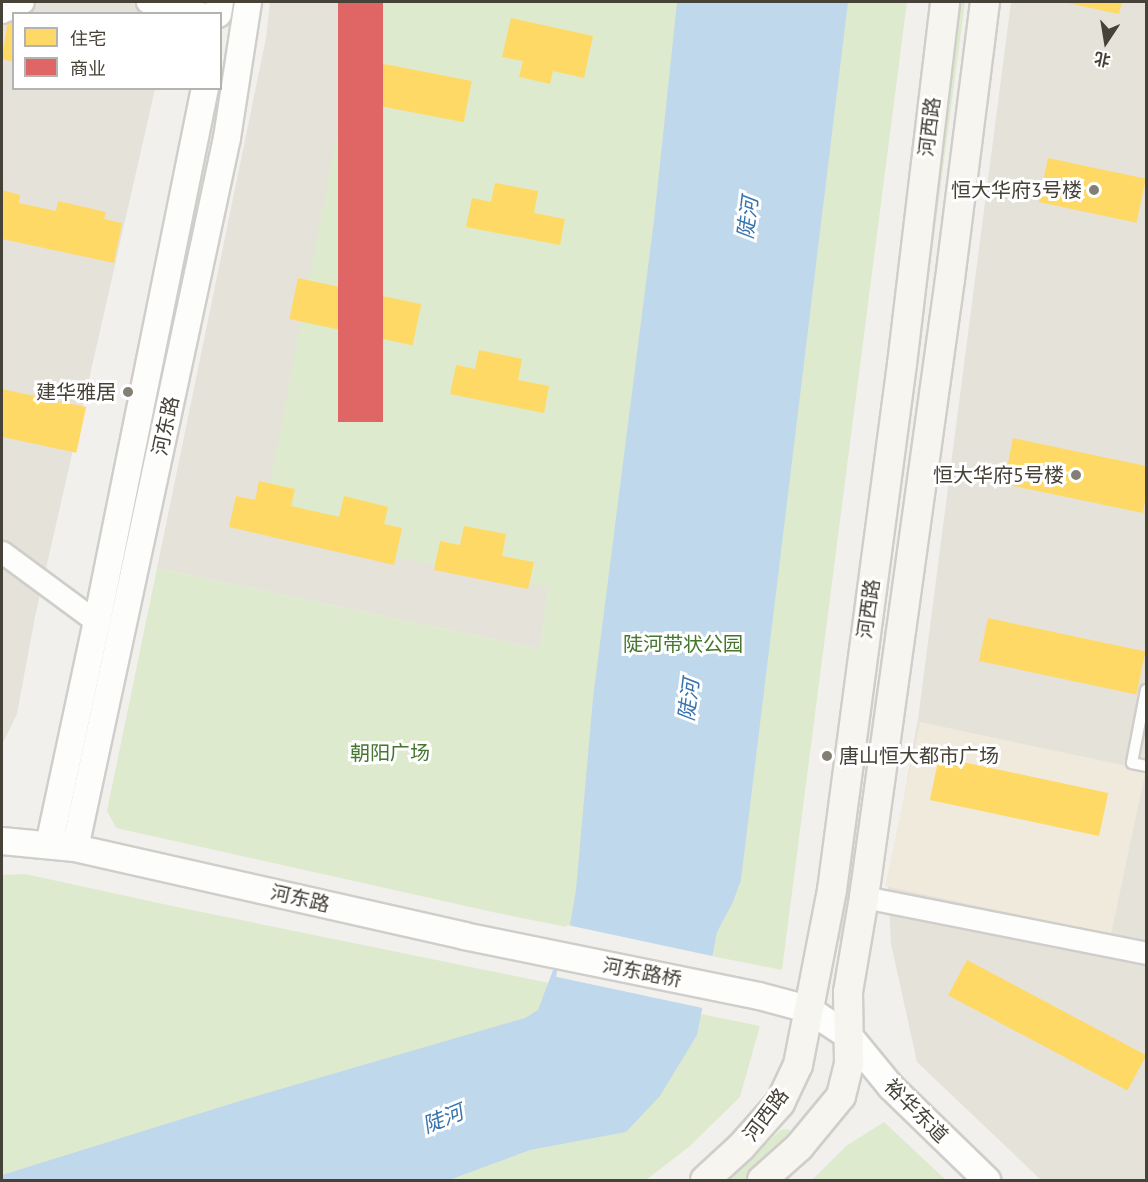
<!DOCTYPE html>
<html>
<head>
<meta charset="utf-8">
<style>
  body { margin:0 }
  #map { position:relative; width:1148px; height:1182px; overflow:hidden; background:#f2f0ec; font-family:"PT Sans","Noto Sans SC",sans-serif }
  div>[style] { position:absolute }
  [style*='--x'] { left:calc(var(--x)*1px); top:calc(var(--y)*1px); width:calc(var(--w)*1px); rotate:calc(var(--a)*1deg) }
  .residential>* { inset:0; background:#e5e2da }
  .commercial>* { inset:0; background:#f0eadd; transform-origin:0 0 }
  .green>* { inset:0; background:#deeace }
  .water>* { inset:0; background:#c0d8ec }
  .pier>* { inset:0; background:#f2f0ec; transform-origin:0 0 }
  .homes>* { inset:0; background:#ffd966; transform-origin:0 0 }
  .shops>* { inset:0; background:#e06666; transform-origin:0 0 }
  .roads { filter:drop-shadow(2px 0 #d0ceca) drop-shadow(-2px 0 #d0ceca) drop-shadow(0 2px #d0ceca) drop-shadow(0 -2px #d0ceca) }
  .service>* { height:10px; margin:-5px; padding:0 5px; transform-origin:5px; border-radius:5px; background:#fdfdfc }
  .minor>* { height:21px; margin:-10.5px; padding:0 10.5px; transform-origin:10.5px; border-radius:10.5px; background:#fdfdfc }
  .tertiary>* { height:26px; margin:-13px; padding:0 13px; transform-origin:13px; border-radius:13px; background:#fdfdfc }
  .secondary>* { height:28px; margin:-14px; padding:0 14px; transform-origin:14px; border-radius:14px; background:#f6f5f0 }
  .dots>* { width:16px; height:16px; translate:-50% -50%; box-sizing:border-box; border:3px solid #fff; border-radius:50% }
  span { translate:-50% -50%; white-space:nowrap; text-align:center; line-height:1.15; -webkit-text-stroke:6px #fff; paint-order:stroke }
  .street-label { font-size:20px; color:#474238 }
  .poi-label { font-size:20px; color:#474238 }
  .right { translate:-100% -50%; text-align:right }
  .left { translate:0 -50%; text-align:left }
  .park-label { font-size:20px; color:#45762f }
  .water-label { font-size:21px; color:#3874ad; font-style:italic }
  .frame { position:absolute; inset:0; border:3px solid #474238; pointer-events:none }
  .legend { position:absolute; left:12px; top:12px; width:210px; height:78px; box-sizing:border-box; background:#fff; border:2px solid #b5b3af; margin:0; padding:8px 10px; list-style:none; font-size:18px; color:#474238 }
  .legend li { display:flex; align-items:center; gap:12px; height:30px }
  .legend b { width:30px; border:2px solid #b5b3af }
  .north { position:absolute; left:1076px; top:12px; width:60px; height:60px; -webkit-text-stroke:4px #fff; paint-order:stroke; rotate:192deg; font-size:16px; font-weight:700; line-height:24px; text-align:center; color:#474238 }
  .north::after { content:''; display:block; margin:auto; width:21px; height:27px; background:#474238; clip-path:polygon(50% 0,100% 100%,50% 72%,0 100%) }
</style>
</head>
<body>
<div id="map">
  <div class="residential">
    <div style="clip-path:polygon(2px 2px,174px 2px,172px 13px,14px 14px,14px 88px,155px 89px,35px 617px,17px 714px,2px 745px)"></div>
    <div style="clip-path:polygon(270px 2px,620px 2px,624px 24px,540px 649px,157px 568px,266px 38px)"></div>
    <div style="clip-path:polygon(1011px 2px,1146px 2px,1146px 1180px,1041px 1180px,917px 1062px,891px 944px,888px 887px,918px 719px)"></div>
  </div>
  <div class="commercial">
    <div style="left:920px;top:722px;width:231px;height:168px;rotate:12deg"></div>
  </div>
  <div class="green">
    <div style="clip-path:polygon(362px 2px,907px 2px,782px 970px,497px 913px,116px 828px,107px 811px,157px 568px,540px 649px,548px 587px,261px 531px)"></div>
    <div style="clip-path:polygon(955px 2px,965px 2px,841px 941px,833px 941px)"></div>
    <div style="clip-path:polygon(25px 874px,182px 908px,760px 1026px,740px 1097px,690px 1146px,646px 1180px,2px 1180px,2px 875px)"></div>
    <div style="clip-path:polygon(884px 1122px,946px 1180px,812px 1180px,846px 1146px)"></div>
    <div style="clip-path:polygon(789px 1129px,790px 1134px,746px 1180px,727px 1180px,781px 1130px)"></div>
  </div>
  <div class="water">
    <div style="clip-path:polygon(677px 2px,848px 2px,741px 880px,733px 902px,717px 932px,697px 1035px,660px 1096px,626px 1132px,530px 1150px,449px 1180px,2px 1180px,2px 1175px,243px 1100px,525px 1018px,538px 1010px,570px 925px,576px 890px,593px 698px,654px 220px)"></div>
  </div>
  <div class="pier">
    <div style="left:567px;top:925px;width:151px;height:53px;rotate:12deg"></div>
  </div>
  <div class="homes">
    <div style="clip-path:polygon(1063px 2px,1122px 2px,1119px 14px)"></div>
    <div style="clip-path:polygon(511px 18px,593px 36px,584px 78px,553px 71px,550px 84px,519px 77px,523px 61px,502px 57px)"></div>
    <div style="clip-path:polygon(8px 20px,14px 21px,14px 62px,2px 59px)"></div>
    <div style="left:348px;top:57px;width:126px;height:42px;rotate:11deg"></div>
    <div style="left:1048px;top:158px;width:100px;height:45px;rotate:12deg"></div>
    <div style="clip-path:polygon(495px 183px,538px 191px,534px 213px,565px 219px,560px 245px,466px 227px,472px 198px,491px 202px)"></div>
    <div style="clip-path:polygon(2px 190px,20px 195px,19px 203px,56px 211px,58px 201px,106px 212px,104px 219px,122px 223px,114px 263px,2px 239px)"></div>
    <div style="left:298px;top:278px;width:126px;height:42px;rotate:12deg"></div>
    <div style="clip-path:polygon(479px 350px,522px 359px,518px 380px,549px 386px,544px 413px,450px 394px,456px 365px,475px 369px)"></div>
    <div style="left:2px;top:389px;width:86px;height:47px;rotate:12deg"></div>
    <div style="clip-path:polygon(1013px 438px,1146px 466px,1146px 495px,1143px 513px,1004px 484px)"></div>
    <div style="clip-path:polygon(259px 481px,295px 489px,291px 506px,339px 517px,344px 496px,388px 507px,384px 524px,402px 528px,394px 565px,229px 527px,236px 496px,255px 500px)"></div>
    <div style="clip-path:polygon(464px 526px,506px 534px,502px 556px,534px 562px,528px 589px,434px 570px,440px 541px,460px 545px)"></div>
    <div style="left:988px;top:618px;width:161px;height:44px;rotate:12deg"></div>
    <div style="left:939px;top:757px;width:173px;height:44px;rotate:12deg"></div>
    <div style="left:967px;top:960px;width:203px;height:40px;rotate:28deg"></div>
  </div>
  <div class="shops">
    <div style="left:338px;top:2px;width:45px;height:420px"></div>
  </div>
  <div class="roads">
    <div class="service">
      <div style="--x:1146;--y:690;--w:74;--a:100.9"></div>
      <div style="--x:1132;--y:763;--w:14;--a:12"></div>
    </div>
    <div class="minor">
      <div style="--x:147;--y:2;--w:60;--a:11.5"></div>
      <div style="--x:2;--y:12;--w:23;--a:-25"></div>
      <div style="--x:2;--y:552;--w:118;--a:36.4"></div>
      <div style="--x:864;--y:897;--w:288;--a:11.2"></div>
    </div>
    <div class="tertiary">
      <div style="--x:218;--y:14;--w:12;--a:-81"></div>
      <div style="--x:2;--y:841;--w:73;--a:5.5"></div>
      <div style="--x:75;--y:848;--w:399;--a:12.7"></div>
      <div style="--x:464;--y:936;--w:301;--a:11.5"></div>
      <div style="--x:759;--y:996;--w:51;--a:14.9"></div>
      <div style="--x:808;--y:1009;--w:50;--a:33.7"></div>
      <div style="--x:850;--y:1037;--w:65;--a:50.6"></div>
      <div style="--x:891;--y:1087;--w:134;--a:44.1"></div>
      <div style="--x:49;--y:845;--w:228;--a:-77.9"></div>
      <div style="--x:97;--y:622;--w:545;--a:-78.57"></div>
      <div style="--x:75;--y:848;--w:726;--a:-77.92"></div>
      <div style="--x:227;--y:138;--w:138;--a:-81.2"></div>
    </div>
    <div class="secondary">
      <div style="--x:705;--y:1180;--w:49;--a:-42.5"></div>
      <div style="--x:741;--y:1147;--w:59;--a:-48.4"></div>
      <div style="--x:780;--y:1103;--w:42;--a:-64.7"></div>
      <div style="--x:798;--y:1065;--w:178;--a:-79"></div>
      <div style="--x:832;--y:890;--w:531;--a:-82.42"></div>
      <div style="--x:902;--y:364;--w:365;--a:-83.2"></div>
      <div style="--x:762;--y:1180;--w:50;--a:-41.7"></div>
      <div style="--x:799;--y:1147;--w:66;--a:-50.5"></div>
      <div style="--x:841;--y:1096;--w:34;--a:-76"></div>
      <div style="--x:849;--y:1063;--w:71;--a:-90.8"></div>
      <div style="--x:848;--y:992;--w:96;--a:-80.4"></div>
      <div style="--x:864;--y:897;--w:624;--a:-82.08"></div>
      <div style="--x:950;--y:279;--w:279;--a:-82.8"></div>
    </div>
  </div>
  <div class="dots">
    <div style="left:1094px;top:190px;background:#837f77"></div>
    <div style="left:128px;top:392px;background:#837f77"></div>
    <div style="left:1076px;top:475px;background:#837f77"></div>
    <div style="left:827px;top:756px;background:#837f77"></div>
  </div>
  <div class="street-label">
    <span style="left:930px;top:127px;rotate:-83deg">河西路</span>
    <span style="left:166px;top:426px;rotate:-78deg">河东路</span>
    <span style="left:869px;top:609px;rotate:-82deg">河西路</span>
    <span style="left:300px;top:899px;rotate:13deg">河东路</span>
    <span style="left:642px;top:973px;rotate:11deg">河东路桥</span>
    <span style="left:916px;top:1111px;rotate:45deg">裕华东道</span>
    <span style="left:766px;top:1115px;rotate:-53deg">河西路</span>
  </div>
  <div class="poi-label">
    <span class="right" style="left:1082px;top:190px">恒大华府3号楼</span>
    <span class="right" style="left:116px;top:392px">建华雅居</span>
    <span class="right" style="left:1064px;top:475px">恒大华府5号楼</span>
    <span class="left" style="left:839px;top:756px">唐山恒大都市广场</span>
  </div>
  <div class="park-label">
    <span style="left:683px;top:644px">陡河带状公园</span>
    <span style="left:390px;top:753px">朝阳广场</span>
  </div>
  <div class="water-label">
    <span style="left:748px;top:218px;rotate:-83deg">陡河</span>
    <span style="left:689px;top:700px;rotate:-83deg">陡河</span>
    <span style="left:443px;top:1119px;rotate:-22deg">陡河</span>
  </div>
  <div class="frame"></div>
  <ul class="legend">
  <li><b style="height:16px;background:#ffd966"></b>住宅</li>
  <li><b style="height:16px;background:#e06666"></b>商业</li>
  </ul>
  <div class="north">北</div>
</div>
</body>
</html>
